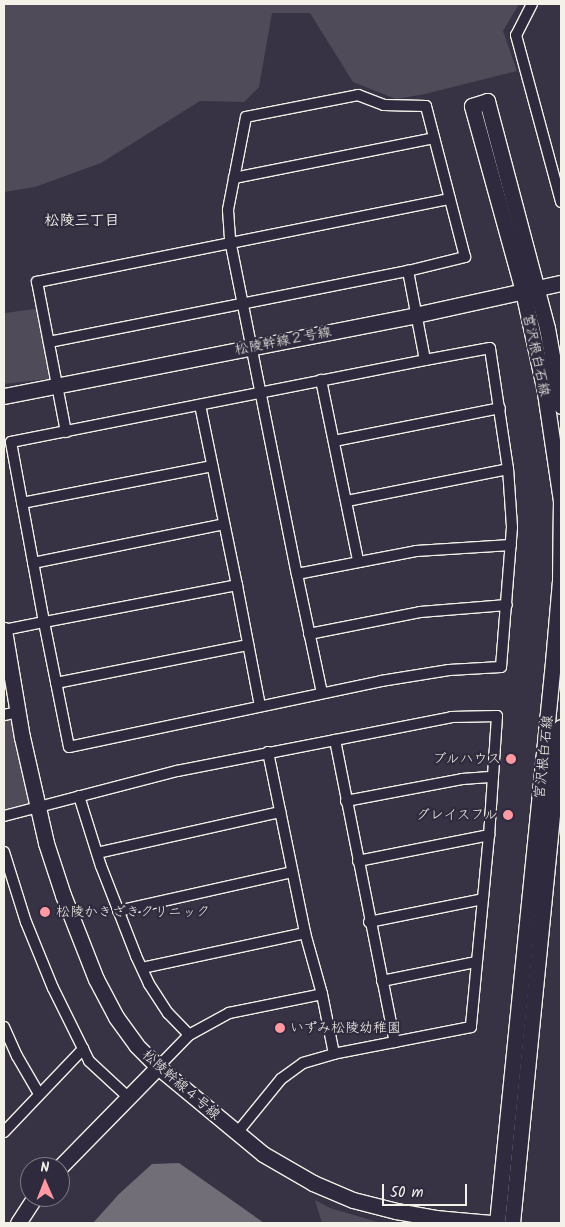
<!DOCTYPE html>
<html>
<head>
<meta charset="utf-8">
<style>
  body { margin:0 }
  #map { position:relative; width:565px; height:1227px; overflow:hidden; background:#373244; font-family:Kalam,"Klee One",sans-serif }
  div>[style] { position:absolute }
  [style*='--x'] { left:calc(var(--x)*1px); top:calc(var(--y)*1px); width:calc(var(--w)*1px); rotate:calc(var(--a)*1deg) }
  .green>* { inset:0; background:#504b59 }
  .water>* { inset:0; background:#726e77 }
  .roads { filter:drop-shadow(1px 0 #f4f1e8) drop-shadow(-1px 0 #f4f1e8) drop-shadow(0 1px #f4f1e8) drop-shadow(0 -1px #f4f1e8) }
  .street>* { height:10px; margin:-5px; padding:0 5px; transform-origin:5px; border-radius:5px; background:#2f2a3d }
  .secondary>* { height:15px; margin:-7.5px; padding:0 7.5px; transform-origin:7.5px; border-radius:7.5px; background:#2f2a3d }
  .dots>* { width:14px; height:14px; translate:-50% -50%; box-sizing:border-box; border:2px solid #2f2a3d; border-radius:50% }
  span { translate:-50% -50%; white-space:nowrap; text-align:center; line-height:1.15; -webkit-text-stroke:4.5px #2f2a3d; paint-order:stroke }
  .street-label { font-size:14px; color:#f4f1e8 }
  .poi-label { font-size:14px; color:#f4f1e8 }
  .right { translate:-100% -50%; text-align:right }
  .left { translate:0 -50%; text-align:left }
  .neighbourhood-label { font-size:15px; color:#f4f1e8; font-weight:700 }
  .frame { position:absolute; inset:0; border:5px solid #f4f1e8; pointer-events:none }
  .north { position:absolute; left:20px; top:1157px; width:50px; height:50px; box-sizing:border-box; background:#2f2a3d; border:1px solid #7e7a81; border-radius:50%; rotate:359deg; font-size:14px; font-weight:700; line-height:20px; text-align:center; color:#f4f1e8 }
  .north::after { content:''; display:block; margin:auto; width:18px; height:22px; background:#ff9aa2; clip-path:polygon(50% 0,100% 100%,50% 72%,0 100%) }
  .scale { position:absolute; left:382px; top:1184px; width:85px; height:22px; box-sizing:border-box; border:2px solid #f4f1e8; border-top:0; padding-left:6px; font-size:15px; line-height:18px; white-space:nowrap; color:#f4f1e8; -webkit-text-stroke:4px #2f2a3d; paint-order:stroke }
</style>
</head>
<body>
<div id="map">
  <div class="green">
    <div style="clip-path:polygon(4px 4px,519px 4px,503px 31px,517px 71px,425px 94px,396px 99px,353px 82px,310px 13px,272px 13px,259px 87px,244px 102px,200px 101px,101px 163px,35px 187px,4px 192px)"></div>
    <div style="clip-path:polygon(4px 308px,5px 313px,42px 308px,56px 378px,4px 384px)"></div>
    <div style="clip-path:polygon(18px 712px,38px 806px,4px 816px,4px 715px)"></div>
    <div style="clip-path:polygon(315px 1200px,330px 1208px,381px 1223px,322px 1223px)"></div>
  </div>
  <div class="water">
    <div style="clip-path:polygon(179px 1163px,264px 1223px,93px 1223px,119px 1194px,152px 1164px)"></div>
  </div>
  <div class="roads">
    <div class="street">
      <div style="--x:532;--y:4;--w:35;--a:117"></div>
      <div style="--x:516;--y:35;--w:173;--a:74.9"></div>
      <div style="--x:234;--y:178;--w:204;--a:-11.3"></div>
      <div style="--x:49;--y:342;--w:366;--a:-11.2"></div>
      <div style="--x:321;--y:380;--w:185;--a:78.4"></div>
      <div style="--x:200;--y:405;--w:184;--a:78.4"></div>
      <div style="--x:66;--y:432;--w:153;--a:-100.9"></div>
      <div style="--x:37;--y:282;--w:421;--a:-11.4"></div>
      <div style="--x:334;--y:441;--w:169;--a:-11.2"></div>
      <div style="--x:347;--y:501;--w:164;--a:-11.2"></div>
      <div style="--x:22;--y:503;--w:194;--a:-11"></div>
      <div style="--x:33;--y:563;--w:195;--a:-11.5"></div>
      <div style="--x:4;--y:630;--w:41;--a:-11.3"></div>
      <div style="--x:44;--y:622;--w:127;--a:78.7"></div>
      <div style="--x:69;--y:747;--w:319;--a:-11.9"></div>
      <div style="--x:381;--y:681;--w:69;--a:-9.2"></div>
      <div style="--x:449;--y:670;--w:52;--a:-3.3"></div>
      <div style="--x:501;--y:667;--w:140;--a:-85.5"></div>
      <div style="--x:512;--y:527;--w:58;--a:-93.9"></div>
      <div style="--x:508;--y:469;--w:122;--a:-98.5"></div>
      <div style="--x:490;--y:348;--w:66;--a:169.5"></div>
      <div style="--x:425;--y:360;--w:91;--a:-100.8"></div>
      <div style="--x:408;--y:271;--w:59;--a:-13.8"></div>
      <div style="--x:465;--y:257;--w:156;--a:-104.5"></div>
      <div style="--x:426;--y:106;--w:42;--a:-178.6"></div>
      <div style="--x:384;--y:105;--w:28;--a:-159"></div>
      <div style="--x:358;--y:95;--w:114;--a:168.9"></div>
      <div style="--x:246;--y:117;--w:95;--a:101"></div>
      <div style="--x:228;--y:210;--w:30;--a:86"></div>
      <div style="--x:230;--y:240;--w:341;--a:78.7"></div>
      <div style="--x:309;--y:634;--w:113;--a:-11.2"></div>
      <div style="--x:420;--y:612;--w:87;--a:-4.6"></div>
      <div style="--x:56;--y:683;--w:196;--a:-11.2"></div>
      <div style="--x:322;--y:693;--w:122;--a:-101.9"></div>
      <div style="--x:297;--y:574;--w:121;--a:-10.9"></div>
      <div style="--x:416;--y:551;--w:95;--a:-3.6"></div>
      <div style="--x:260;--y:706;--w:123;--a:-100.8"></div>
      <div style="--x:237;--y:585;--w:197;--a:169.1"></div>
      <div style="--x:44;--y:622;--w:183;--a:-100.4"></div>
      <div style="--x:11;--y:442;--w:422;--a:-11.2"></div>
      <div style="--x:4;--y:715;--w:14;--a:-12"></div>
      <div style="--x:335;--y:740;--w:308;--a:78.8"></div>
      <div style="--x:268;--y:752;--w:185;--a:78.4"></div>
      <div style="--x:305;--y:933;--w:63;--a:74.4"></div>
      <div style="--x:322;--y:994;--w:61;--a:78.7"></div>
      <div style="--x:79;--y:796;--w:73;--a:72.6"></div>
      <div style="--x:101;--y:866;--w:97;--a:68.7"></div>
      <div style="--x:136;--y:956;--w:31;--a:65"></div>
      <div style="--x:149;--y:984;--w:35;--a:57"></div>
      <div style="--x:168;--y:1013;--w:30;--a:46"></div>
      <div style="--x:346;--y:801;--w:118;--a:-10.7"></div>
      <div style="--x:462;--y:779;--w:31;--a:-4"></div>
      <div style="--x:4;--y:816;--w:179;--a:-14.6"></div>
      <div style="--x:177;--y:771;--w:279;--a:-11.1"></div>
      <div style="--x:451;--y:717;--w:46;--a:-1.2"></div>
      <div style="--x:497;--y:716;--w:119;--a:93.8"></div>
      <div style="--x:489;--y:835;--w:193;--a:95.4"></div>
      <div style="--x:471;--y:1027;--w:140;--a:168.9"></div>
      <div style="--x:334;--y:1054;--w:32;--a:164"></div>
      <div style="--x:303;--y:1063;--w:27;--a:144"></div>
      <div style="--x:281;--y:1079;--w:70;--a:129.2"></div>
      <div style="--x:4;--y:852;--w:73;--a:72.6"></div>
      <div style="--x:26;--y:922;--w:71;--a:67.8"></div>
      <div style="--x:53;--y:988;--w:81;--a:63.7"></div>
      <div style="--x:89;--y:1061;--w:54;--a:42.8"></div>
      <div style="--x:97;--y:853;--w:188;--a:-12.6"></div>
      <div style="--x:358;--y:861;--w:134;--a:-11.2"></div>
      <div style="--x:118;--y:911;--w:178;--a:-12.6"></div>
      <div style="--x:369;--y:922;--w:116;--a:-11.4"></div>
      <div style="--x:142;--y:968;--w:167;--a:-12.1"></div>
      <div style="--x:382;--y:981;--w:95;--a:-11.5"></div>
      <div style="--x:4;--y:1027;--w:32;--a:66"></div>
      <div style="--x:17;--y:1056;--w:44;--a:59.9"></div>
      <div style="--x:158;--y:1067;--w:45;--a:-45.9"></div>
      <div style="--x:189;--y:1035;--w:46;--a:-28.8"></div>
      <div style="--x:229;--y:1013;--w:95;--a:-11.5"></div>
      <div style="--x:4;--y:1132;--w:115;--a:-46.4"></div>
    </div>
    <div class="secondary">
      <div style="--x:4;--y:396;--w:419;--a:-11.1"></div>
      <div style="--x:415;--y:315;--w:149;--a:-12.4"></div>
      <div style="--x:4;--y:630;--w:109;--a:80.5"></div>
      <div style="--x:22;--y:737;--w:109;--a:77.2"></div>
      <div style="--x:46;--y:843;--w:55;--a:71.9"></div>
      <div style="--x:63;--y:895;--w:90;--a:68.6"></div>
      <div style="--x:96;--y:979;--w:43;--a:62.2"></div>
      <div style="--x:116;--y:1017;--w:34;--a:54"></div>
      <div style="--x:136;--y:1045;--w:31;--a:45"></div>
      <div style="--x:158;--y:1067;--w:136;--a:39.6"></div>
      <div style="--x:263;--y:1154;--w:58;--a:30.1"></div>
      <div style="--x:313;--y:1183;--w:43;--a:23"></div>
      <div style="--x:353;--y:1200;--w:44;--a:14.3"></div>
      <div style="--x:396;--y:1211;--w:40;--a:10"></div>
      <div style="--x:435;--y:1218;--w:56;--a:5.1"></div>
      <div style="--x:60;--y:1167;--w:140;--a:-45.6"></div>
      <div style="--x:18;--y:1223;--w:31;--a:-57"></div>
      <div style="--x:497;--y:1223;--w:564;--a:-84.3"></div>
      <div style="--x:553;--y:662;--w:82;--a:-85.1"></div>
      <div style="--x:560;--y:580;--w:79;--a:-89.3"></div>
      <div style="--x:561;--y:501;--w:110;--a:-98.4"></div>
      <div style="--x:545;--y:392;--w:103;--a:-102.3"></div>
      <div style="--x:523;--y:291;--w:192;--a:-105.4"></div>
      <div style="--x:472;--y:106;--w:16;--a:-18"></div>
      <div style="--x:487;--y:101;--w:235;--a:75.2"></div>
      <div style="--x:547;--y:328;--w:79;--a:79.8"></div>
      <div style="--x:512;--y:1223;--w:498;--a:-84.4"></div>
    </div>
  </div>
  <div class="dots">
    <div style="left:511px;top:759px;background:#ff9aa2"></div>
    <div style="left:508px;top:815px;background:#ff9aa2"></div>
    <div style="left:45px;top:912px;background:#ff9aa2"></div>
    <div style="left:280px;top:1028px;background:#ff9aa2"></div>
  </div>
  <div class="street-label">
    <span style="left:283px;top:341px;rotate:-11deg">松陵幹線２号線</span>
    <span style="left:536px;top:355px;rotate:78deg">宮沢根白石線</span>
    <span style="left:544px;top:757px;rotate:-84deg">宮沢根白石線</span>
    <span style="left:181px;top:1085px;rotate:41deg">松陵幹線４号線</span>
  </div>
  <div class="poi-label">
    <span class="right" style="left:501px;top:759px">ブルハウス</span>
    <span class="right" style="left:498px;top:815px">グレイスフル</span>
    <span class="left" style="left:56px;top:912px">松陵かきざきクリニック</span>
    <span class="left" style="left:290px;top:1028px">いずみ松陵幼稚園</span>
  </div>
  <div class="neighbourhood-label">
    <span style="left:82px;top:222px">松陵三丁目</span>
  </div>
  <div class="frame"></div>
  <div class="north">N</div>
  <div class="scale">50 m</div>
</div>
</body>
</html>
